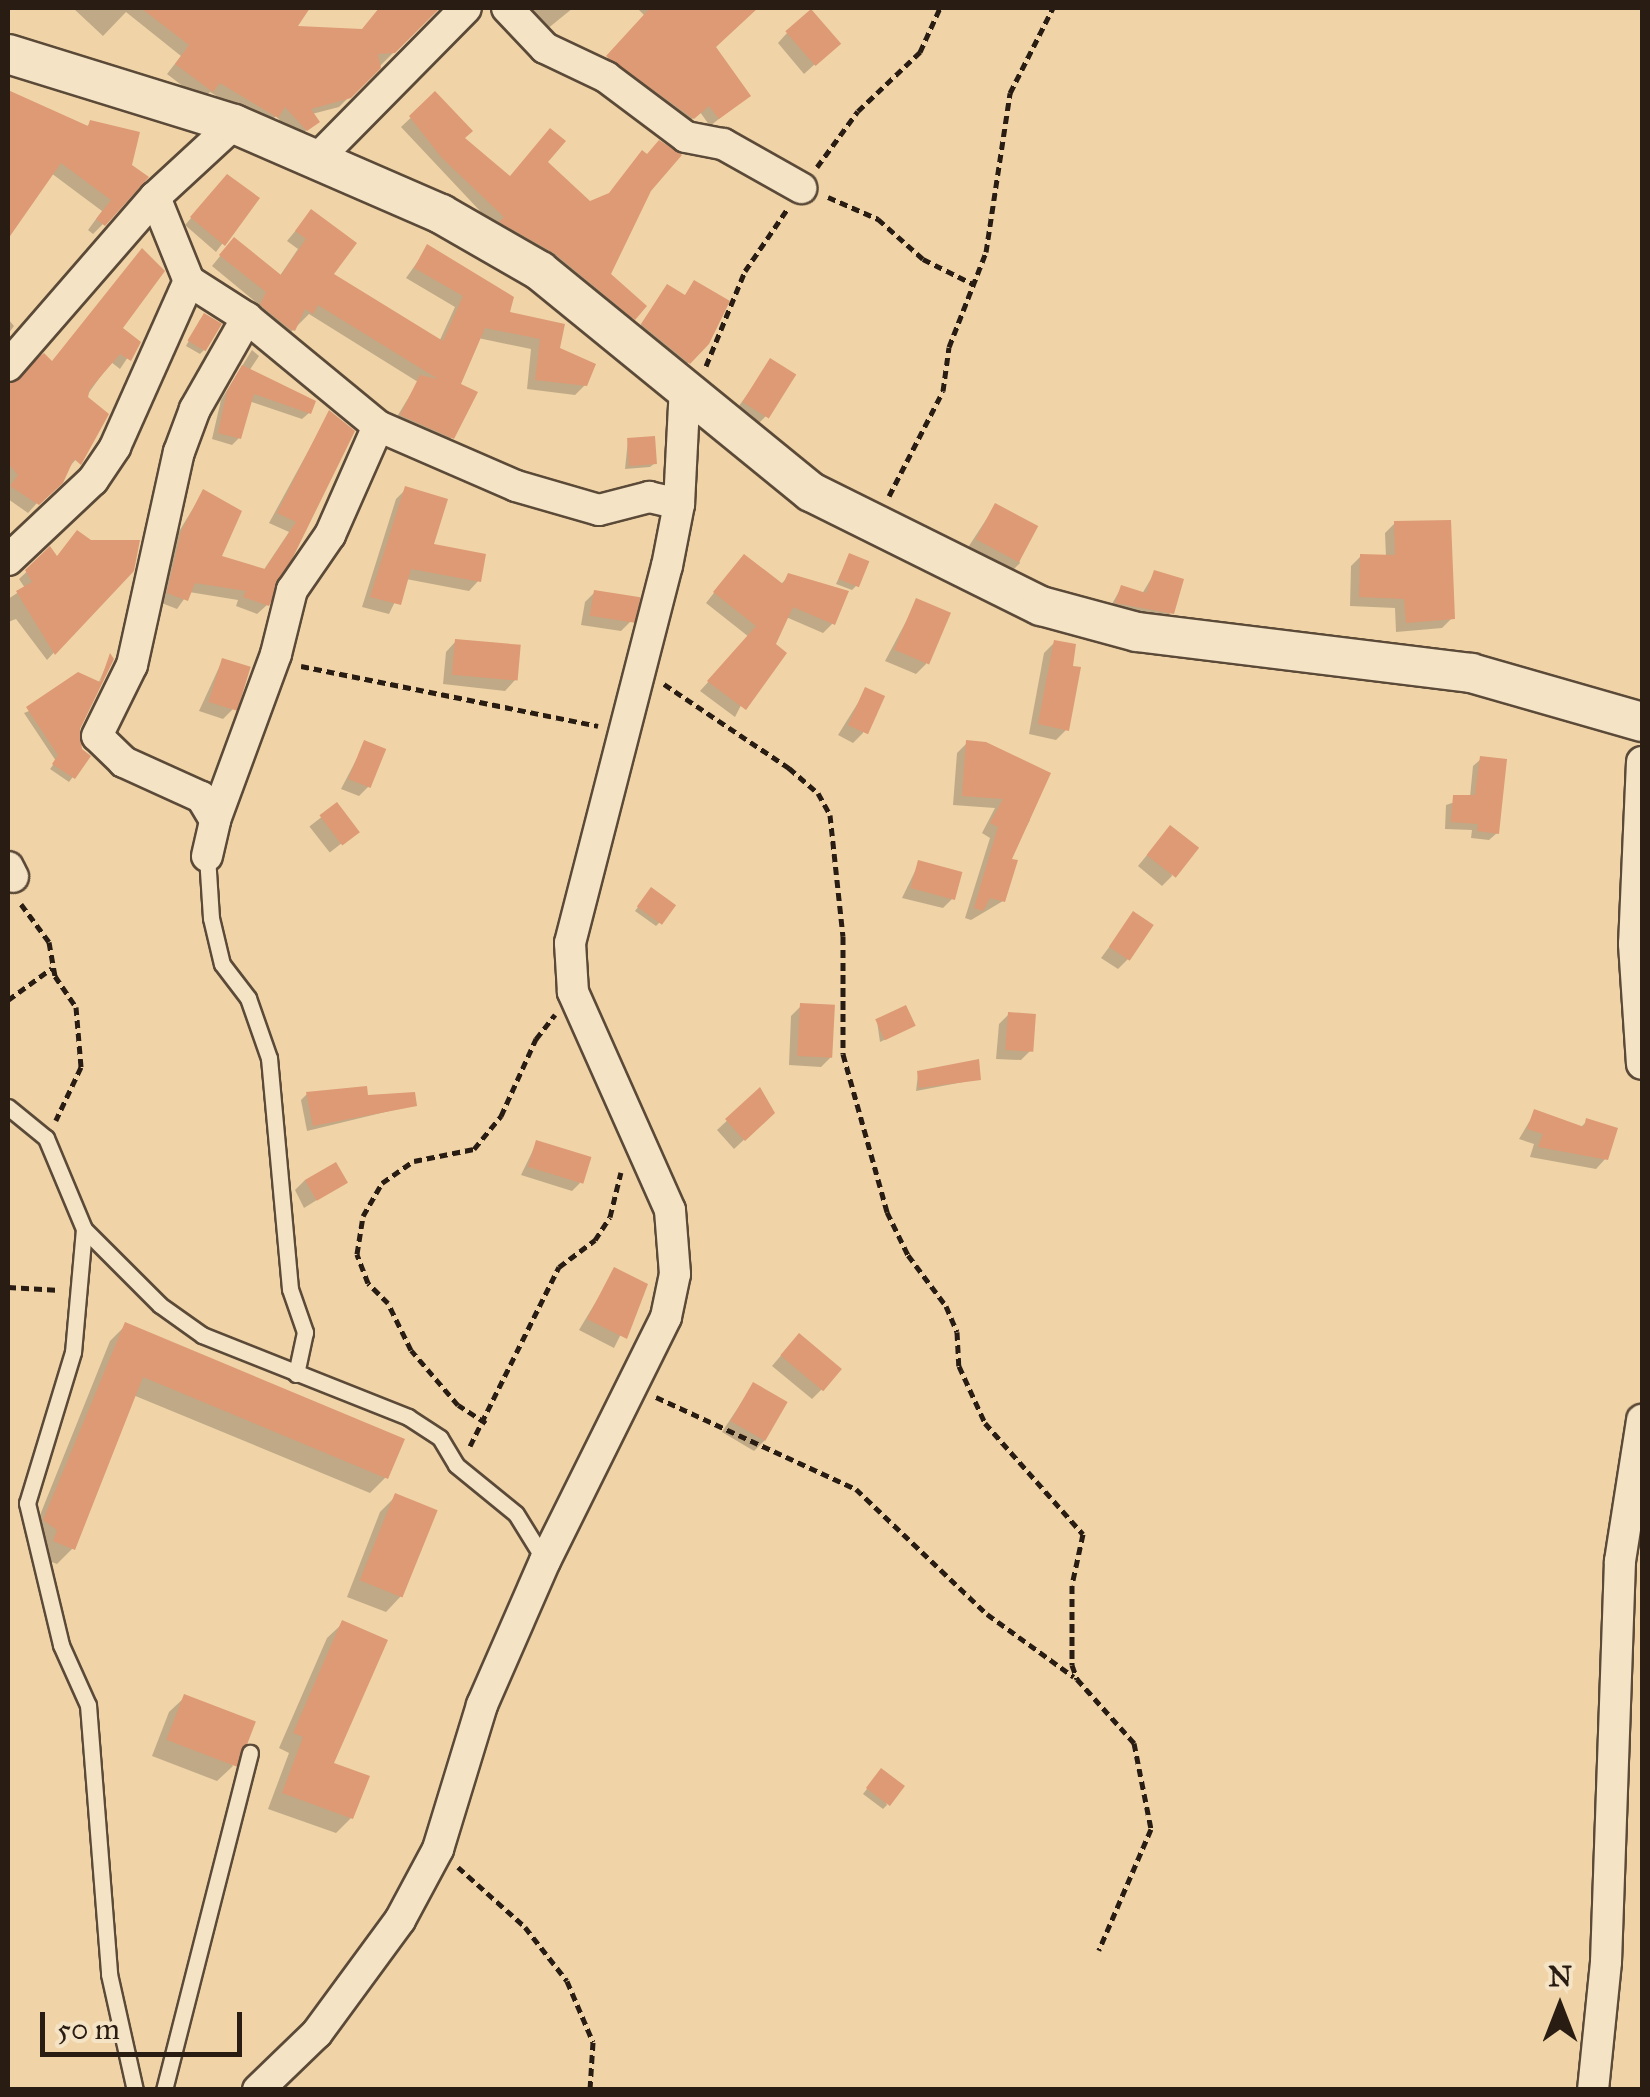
<!DOCTYPE html>
<html>
<head>
<meta charset="utf-8">
<style>
  body { margin:0 }
  #map { position:relative; width:1650px; height:2097px; overflow:hidden; background:#f0d4a8; font-family:"IM FELL Great Primer",serif }
  div>[style] { position:absolute }
  [style*='--x'] { left:calc(var(--x)*1px); top:calc(var(--y)*1px); width:calc(var(--w)*1px); rotate:calc(var(--a)*1deg) }
  .shadow>* { inset:0; background:#0003; transform-origin:0 0 }
  .building>* { inset:0; background:#dd9a75; transform-origin:0 0 }
  .path>* { height:5px; margin-top:-2.5px; transform-origin:0; background:repeating-linear-gradient(90deg,#291c12 0 8px,transparent 0 13px) }
  .roads { filter:drop-shadow(2px 0 #5b4a38) drop-shadow(-2px 0 #5b4a38) drop-shadow(0 2px #5b4a38) drop-shadow(0 -2px #5b4a38) }
  .service>* { height:15px; margin:-7.5px; padding:0 7.5px; transform-origin:7.5px; border-radius:7.5px; background:#f5e3c6 }
  .minor>* { height:30px; margin:-15px; padding:0 15px; transform-origin:15px; border-radius:15px; background:#f5e3c6 }
  .tertiary>* { height:38px; margin:-19px; padding:0 19px; transform-origin:19px; border-radius:19px; background:#f5e3c6 }
  span { translate:-50% -50%; white-space:nowrap; text-align:center; line-height:1.15; -webkit-text-stroke:10px #f5e3c6; paint-order:stroke }
  .frame { position:absolute; inset:0; border:10px solid #291c12; pointer-events:none }
  .north { position:absolute; left:1510px; top:1957px; width:100px; height:100px; -webkit-text-stroke:8px #f5e3c6; paint-order:stroke; rotate:0deg; font-size:28px; font-weight:700; line-height:40px; text-align:center; color:#291c12 }
  .north::after { content:''; display:block; margin:auto; width:35px; height:45px; background:#291c12; clip-path:polygon(50% 0,100% 100%,50% 72%,0 100%) }
  .scale { position:absolute; left:40px; top:2012px; width:202px; height:45px; box-sizing:border-box; border:5px solid #291c12; border-top:0; padding-left:12px; font-size:30px; line-height:35px; white-space:nowrap; color:#291c12; -webkit-text-stroke:8px #f5e3c6; paint-order:stroke }
</style>
</head>
<body>
<div id="map">
  <div class="shadow">
    <div style="clip-path:polygon(73px 8px,308px 8px,293px 28px,361px 32px,380px 8px,438px 8px,339px 107px,312px 114px,317px 121px,296px 139px,276px 116px,266px 126px,210px 92px,201px 100px,167px 74px,181px 56px,126px 12px,103px 36px)"></div>
    <div style="clip-path:polygon(536px 8px,573px 8px,541px 34px,526px 18px)"></div>
    <div style="clip-path:polygon(637px 8px,735px 8px,745px 17px,713px 47px,748px 96px,710px 126px,700px 112px,684px 126px,600px 66px,645px 16px)"></div>
    <div style="clip-path:polygon(787px 33px,827px 53px,804px 74px,778px 43px)"></div>
    <div style="clip-path:polygon(8px 93px,86px 127px,91px 123px,137px 134px,103px 224px,93px 234px,88px 230px,102px 211px,51px 173px,8px 232px)"></div>
    <div style="clip-path:polygon(435px 95px,462px 138px,509px 179px,545px 162px,590px 204px,607px 197px,646px 157px,649px 190px,608px 275px,643px 307px,624px 327px,496px 228px,401px 127px)"></div>
    <div style="clip-path:polygon(220px 185px,256px 199px,216px 252px,185px 225px)"></div>
    <div style="clip-path:polygon(311px 212px,330px 274px,439px 342px,455px 307px,406px 278px,428px 247px,558px 350px,585px 385px,575px 395px,527px 389px,531px 349px,478px 338px,458px 385px,452px 437px,442px 447px,392px 425px,418px 382px,309px 314px,284px 339px,252px 315px,257px 303px,212px 266px,225px 250px,279px 277px,298px 249px,287px 241px)"></div>
    <div style="clip-path:polygon(695px 283px,707px 343px,682px 369px,636px 332px,667px 287px,684px 297px)"></div>
    <div style="clip-path:polygon(8px 319px,14px 326px,8px 334px)"></div>
    <div style="clip-path:polygon(200px 320px,204px 350px,200px 354px,186px 346px)"></div>
    <div style="clip-path:polygon(119px 329px,138px 342px,120px 369px,111px 362px,85px 398px,96px 437px,28px 513px,8px 499px,8px 385px)"></div>
    <div style="clip-path:polygon(252px 350px,259px 356px,249px 371px,309px 413px,302px 419px,249px 401px,239px 438px,232px 445px,212px 439px,221px 400px)"></div>
    <div style="clip-path:polygon(771px 361px,766px 416px,756px 426px,734px 413px)"></div>
    <div style="clip-path:polygon(329px 413px,352px 432px,267px 605px,257px 614px,236px 606px,238px 600px,189px 592px,177px 609px,159px 602px,172px 543px,203px 492px,219px 558px,263px 571px,289px 532px,269px 523px)"></div>
    <div style="clip-path:polygon(628px 440px,655px 463px,650px 467px,625px 469px)"></div>
    <div style="clip-path:polygon(406px 489px,431px 546px,479px 580px,469px 591px,406px 579px,389px 614px,362px 607px,396px 499px)"></div>
    <div style="clip-path:polygon(995px 506px,1020px 563px,1010px 573px,967px 549px)"></div>
    <div style="clip-path:polygon(1395px 523px,1452px 618px,1442px 628px,1396px 632px,1395px 608px,1350px 606px,1351px 566px,1361px 556px,1386px 557px,1385px 533px)"></div>
    <div style="clip-path:polygon(50px 550px,56px 558px,131px 569px,47px 660px,16px 619px,8px 622px,8px 599px,25px 588px,19px 579px)"></div>
    <div style="clip-path:polygon(849px 556px,856px 586px,852px 590px,836px 584px)"></div>
    <div style="clip-path:polygon(735px 566px,780px 585px,789px 576px,833px 623px,823px 633px,786px 617px,735px 717px,700px 691px,749px 637px,706px 603px)"></div>
    <div style="clip-path:polygon(1155px 572px,1171px 612px,1163px 621px,1108px 611px,1121px 588px,1142px 594px)"></div>
    <div style="clip-path:polygon(595px 592px,631px 621px,621px 631px,581px 625px,585px 602px)"></div>
    <div style="clip-path:polygon(917px 601px,926px 664px,916px 674px,885px 661px)"></div>
    <div style="clip-path:polygon(456px 641px,515px 680px,505px 691px,443px 684px,446px 652px)"></div>
    <div style="clip-path:polygon(1054px 643px,1066px 730px,1056px 740px,1029px 734px,1044px 653px)"></div>
    <div style="clip-path:polygon(110px 657px,111px 659px,77px 728px,80px 750px,88px 757px,69px 782px,50px 769px,56px 761px,24px 713px,98px 684px)"></div>
    <div style="clip-path:polygon(222px 661px,233px 709px,223px 719px,199px 711px)"></div>
    <div style="clip-path:polygon(866px 690px,863px 733px,853px 743px,838px 735px)"></div>
    <div style="clip-path:polygon(365px 743px,369px 786px,359px 796px,341px 789px)"></div>
    <div style="clip-path:polygon(967px 743px,1030px 820px,1008px 860px,1003px 901px,971px 920px,965px 918px,990px 838px,982px 833px,995px 808px,953px 805px,957px 753px)"></div>
    <div style="clip-path:polygon(1481px 759px,1497px 833px,1489px 840px,1471px 838px,1472px 830px,1445px 829px,1446px 805px,1470px 797px,1473px 766px)"></div>
    <div style="left:337px;top:805px;width:33px;height:35px;rotate:52deg"></div>
    <div style="clip-path:polygon(1161px 838px,1172px 876px,1162px 886px,1138px 866px)"></div>
    <div style="clip-path:polygon(919px 863px,953px 898px,943px 908px,902px 898px)"></div>
    <div style="clip-path:polygon(647px 895px,660px 922px,656px 926px,635px 911px)"></div>
    <div style="clip-path:polygon(1133px 915px,1128px 959px,1118px 969px,1101px 958px)"></div>
    <div style="clip-path:polygon(801px 1006px,831px 1057px,821px 1067px,789px 1065px,791px 1016px)"></div>
    <div style="clip-path:polygon(1009px 1014px,1031px 1050px,1021px 1060px,996px 1059px,999px 1024px)"></div>
    <div style="clip-path:polygon(877px 1021px,913px 1026px,880px 1042px)"></div>
    <div style="clip-path:polygon(918px 1074px,979px 1079px,916px 1091px)"></div>
    <div style="clip-path:polygon(759px 1091px,762px 1123px,734px 1149px,717px 1130px)"></div>
    <div style="clip-path:polygon(307px 1094px,365px 1098px,414px 1105px,307px 1131px,301px 1100px)"></div>
    <div style="clip-path:polygon(1535px 1112px,1580px 1128px,1587px 1121px,1606px 1158px,1596px 1169px,1530px 1157px,1534px 1144px,1519px 1139px)"></div>
    <div style="clip-path:polygon(537px 1142px,580px 1183px,572px 1191px,521px 1175px)"></div>
    <div style="clip-path:polygon(305px 1180px,344px 1183px,304px 1208px,295px 1190px)"></div>
    <div style="clip-path:polygon(615px 1270px,645px 1286px,614px 1348px,579px 1330px)"></div>
    <div style="clip-path:polygon(126px 1325px,386px 1477px,370px 1493px,133px 1395px,73px 1548px,57px 1564px,39px 1557px,30px 1540px,110px 1341px)"></div>
    <div style="clip-path:polygon(789px 1346px,822px 1389px,812px 1399px,772px 1366px)"></div>
    <div style="clip-path:polygon(753px 1385px,764px 1441px,754px 1451px,722px 1432px)"></div>
    <div style="clip-path:polygon(396px 1496px,401px 1596px,386px 1612px,347px 1597px,380px 1512px)"></div>
    <div style="clip-path:polygon(343px 1623px,331px 1764px,351px 1818px,336px 1833px,268px 1809px,289px 1753px,279px 1748px,327px 1638px)"></div>
    <div style="clip-path:polygon(185px 1697px,233px 1766px,217px 1781px,152px 1756px,169px 1712px)"></div>
    <div style="clip-path:polygon(877px 1776px,887px 1805px,883px 1809px,863px 1794px)"></div>
  </div>
  <div class="building">
    <div style="clip-path:polygon(141px 8px,310px 8px,298px 26px,362px 29px,379px 8px,440px 8px,395px 53px,378px 54px,381px 68px,351px 98px,311px 109px,320px 122px,307px 131px,285px 107px,278px 118px,220px 83px,213px 92px,175px 64px,189px 45px)"></div>
    <div style="clip-path:polygon(650px 8px,758px 8px,716px 47px,751px 96px,719px 119px,709px 106px,694px 119px,606px 56px)"></div>
    <div style="left:811px;top:9px;width:46px;height:34px;rotate:49deg"></div>
    <div style="clip-path:polygon(8px 90px,88px 126px,90px 120px,140px 132px,132px 165px,149px 177px,105px 226px,96px 219px,111px 200px,61px 163px,8px 239px)"></div>
    <div style="clip-path:polygon(435px 91px,473px 131px,465px 138px,510px 176px,550px 128px,566px 141px,548px 162px,590px 201px,609px 193px,642px 150px,647px 154px,659px 140px,682px 155px,651px 191px,611px 274px,647px 306px,635px 320px,554px 253px,499px 222px,504px 217px,442px 158px,409px 116px)"></div>
    <div style="clip-path:polygon(227px 174px,260px 198px,225px 246px,190px 217px)"></div>
    <div style="clip-path:polygon(311px 209px,357px 243px,334px 274px,443px 341px,463px 296px,414px 268px,427px 244px,514px 297px,510px 312px,565px 324px,560px 348px,596px 364px,587px 386px,535px 380px,540px 339px,485px 328px,461px 384px,478px 392px,454px 439px,400px 415px,420px 375px,438px 379px,318px 305px,313px 314px,305px 309px,295px 331px,290px 329px,260px 305px,266px 292px,219px 255px,234px 237px,281px 275px,306px 239px,295px 231px)"></div>
    <div style="clip-path:polygon(142px 248px,165px 271px,123px 328px,141px 342px,131px 361px,120px 354px,90px 389px,88px 397px,109px 414px,81px 465px,74px 459px,63px 483px,39px 505px,10px 486px,18px 475px,8px 463px,8px 384px,44px 353px,52px 361px)"></div>
    <div style="clip-path:polygon(694px 280px,730px 301px,709px 344px,690px 364px,641px 324px,667px 284px,685px 295px)"></div>
    <div style="left:204px;top:313px;width:21px;height:32px;rotate:31deg"></div>
    <div style="left:770px;top:358px;width:31px;height:52px;rotate:32deg"></div>
    <div style="clip-path:polygon(242px 365px,316px 401px,311px 414px,254px 394px,241px 439px,218px 433px,227px 391px)"></div>
    <div style="clip-path:polygon(329px 410px,355px 431px,269px 606px,243px 597px,246px 591px,195px 583px,188px 601px,167px 593px,181px 532px,203px 489px,242px 511px,222px 556px,265px 569px,296px 522px,277px 513px)"></div>
    <div style="left:655px;top:436px;width:28px;height:28px;rotate:86deg"></div>
    <div style="clip-path:polygon(405px 486px,448px 499px,434px 544px,486px 554px,481px 582px,411px 569px,401px 605px,370px 597px)"></div>
    <div style="left:995px;top:503px;width:49px;height:41px;rotate:28deg"></div>
    <div style="clip-path:polygon(1451px 520px,1455px 619px,1406px 623px,1404px 599px,1359px 597px,1360px 554px,1395px 555px,1394px 521px)"></div>
    <div style="clip-path:polygon(77px 530px,91px 540px,140px 540px,134px 571px,55px 655px,16px 591px,32px 582px,25px 570px,50px 546px,57px 556px)"></div>
    <div style="left:849px;top:553px;width:22px;height:28px;rotate:22deg"></div>
    <div style="clip-path:polygon(744px 554px,783px 584px,788px 573px,849px 591px,835px 625px,793px 607px,776px 644px,787px 653px,746px 710px,707px 681px,756px 626px,713px 592px)"></div>
    <div style="clip-path:polygon(1154px 570px,1184px 579px,1174px 614px,1115px 603px,1121px 585px,1146px 593px)"></div>
    <div style="left:594px;top:590px;width:47px;height:26px;rotate:9deg"></div>
    <div style="left:916px;top:598px;width:38px;height:56px;rotate:23deg"></div>
    <div style="left:455px;top:639px;width:66px;height:36px;rotate:5deg"></div>
    <div style="clip-path:polygon(1054px 640px,1076px 644px,1073px 666px,1081px 667px,1069px 731px,1038px 724px)"></div>
    <div style="clip-path:polygon(110px 653px,114px 659px,80px 729px,82px 749px,91px 756px,75px 779px,52px 764px,58px 755px,26px 707px,78px 672px,100px 682px)"></div>
    <div style="left:222px;top:658px;width:30px;height:46px;rotate:17deg"></div>
    <div style="left:865px;top:687px;width:22px;height:42px;rotate:24deg"></div>
    <div style="left:364px;top:740px;width:24px;height:42px;rotate:22deg"></div>
    <div style="clip-path:polygon(966px 740px,986px 742px,1051px 773px,1012px 859px,1018px 860px,1005px 902px,990px 898px,983px 911px,974px 908px,998px 827px,990px 823px,1003px 799px,962px 796px)"></div>
    <div style="clip-path:polygon(1480px 756px,1507px 759px,1499px 834px,1477px 831px,1478px 824px,1451px 822px,1453px 795px,1475px 795px)"></div>
    <div style="left:337px;top:802px;width:38px;height:22px;rotate:53deg"></div>
    <div style="left:1170px;top:825px;width:37px;height:38px;rotate:38deg"></div>
    <div style="left:918px;top:860px;width:46px;height:29px;rotate:15deg"></div>
    <div style="left:651px;top:887px;width:31px;height:24px;rotate:36deg"></div>
    <div style="left:1133px;top:911px;width:25px;height:43px;rotate:34deg"></div>
    <div style="left:800px;top:1003px;width:35px;height:53px;rotate:3deg"></div>
    <div style="left:906px;top:1005px;width:23px;height:34px;rotate:65deg"></div>
    <div style="left:1008px;top:1012px;width:28px;height:38px;rotate:4deg"></div>
    <div style="clip-path:polygon(979px 1059px,981px 1080px,919px 1088px,917px 1071px)"></div>
    <div style="clip-path:polygon(367px 1086px,368px 1095px,415px 1092px,417px 1106px,313px 1126px,306px 1092px)"></div>
    <div style="clip-path:polygon(760px 1087px,775px 1113px,745px 1141px,725px 1119px)"></div>
    <div style="clip-path:polygon(1534px 1109px,1584px 1127px,1586px 1118px,1618px 1128px,1608px 1160px,1538px 1147px,1543px 1134px,1527px 1129px)"></div>
    <div style="left:536px;top:1140px;width:58px;height:28px;rotate:17deg"></div>
    <div style="left:336px;top:1162px;width:24px;height:36px;rotate:60deg"></div>
    <div style="clip-path:polygon(614px 1267px,648px 1284px,627px 1339px,587px 1319px)"></div>
    <div style="clip-path:polygon(125px 1322px,405px 1439px,388px 1479px,143px 1377px,75px 1550px,53px 1541px,57px 1530px,43px 1520px)"></div>
    <div style="left:799px;top:1333px;width:56px;height:29px;rotate:40deg"></div>
    <div style="left:753px;top:1382px;width:40px;height:45px;rotate:30deg"></div>
    <div style="left:395px;top:1493px;width:46px;height:94px;rotate:22deg"></div>
    <div style="clip-path:polygon(342px 1620px,388px 1640px,334px 1763px,370px 1776px,353px 1819px,282px 1793px,303px 1737px,293px 1733px)"></div>
    <div style="left:184px;top:1694px;width:77px;height:49px;rotate:21deg"></div>
    <div style="left:881px;top:1768px;width:30px;height:25px;rotate:37deg"></div>
  </div>
  <div class="path">
    <div style="--x:817;--y:167;--w:69;--a:-53.8"></div>
    <div style="--x:858;--y:111;--w:86;--a:-43.6"></div>
    <div style="--x:920;--y:52;--w:48;--a:-65.6"></div>
    <div style="--x:828;--y:197;--w:55;--a:23.7"></div>
    <div style="--x:878;--y:219;--w:60;--a:41.6"></div>
    <div style="--x:923;--y:259;--w:56;--a:26.6"></div>
    <div style="--x:706;--y:366;--w:103;--a:-67.7"></div>
    <div style="--x:745;--y:271;--w:76;--a:-55.7"></div>
    <div style="--x:889;--y:496;--w:118;--a:-62.8"></div>
    <div style="--x:943;--y:391;--w:44;--a:-82.2"></div>
    <div style="--x:949;--y:347;--w:102;--a:-68.7"></div>
    <div style="--x:986;--y:252;--w:161;--a:-81.4"></div>
    <div style="--x:1010;--y:93;--w:95;--a:-63.2"></div>
    <div style="--x:301;--y:666;--w:303;--a:11.4"></div>
    <div style="--x:664;--y:684;--w:151;--a:33.9"></div>
    <div style="--x:789;--y:768;--w:38;--a:41"></div>
    <div style="--x:818;--y:793;--w:25;--a:61"></div>
    <div style="--x:830;--y:815;--w:122;--a:83.9"></div>
    <div style="--x:843;--y:936;--w:118;--a:90"></div>
    <div style="--x:843;--y:1054;--w:164;--a:74.4"></div>
    <div style="--x:887;--y:1212;--w:48;--a:64"></div>
    <div style="--x:908;--y:1255;--w:64;--a:53.3"></div>
    <div style="--x:946;--y:1306;--w:28;--a:67"></div>
    <div style="--x:957;--y:1332;--w:34;--a:87"></div>
    <div style="--x:959;--y:1366;--w:63;--a:65.5"></div>
    <div style="--x:985;--y:1423;--w:148;--a:48.6"></div>
    <div style="--x:1083;--y:1534;--w:52;--a:102.2"></div>
    <div style="--x:1072;--y:1585;--w:80;--a:90"></div>
    <div style="--x:1072;--y:1665;--w:15;--a:70"></div>
    <div style="--x:1077;--y:1679;--w:86;--a:48.3"></div>
    <div style="--x:1134;--y:1743;--w:88;--a:78.8"></div>
    <div style="--x:1151;--y:1829;--w:132;--a:113.3"></div>
    <div style="--x:21;--y:904;--w:47;--a:53.6"></div>
    <div style="--x:49;--y:942;--w:35;--a:80"></div>
    <div style="--x:55;--y:976;--w:37;--a:56"></div>
    <div style="--x:76;--y:1007;--w:60;--a:85.2"></div>
    <div style="--x:81;--y:1067;--w:59;--a:115.3"></div>
    <div style="--x:8;--y:1000;--w:54;--a:-36"></div>
    <div style="--x:8;--y:1287;--w:52;--a:3.3"></div>
    <div style="--x:656;--y:1397;--w:220;--a:24.7"></div>
    <div style="--x:856;--y:1489;--w:181;--a:43.7"></div>
    <div style="--x:987;--y:1614;--w:107;--a:35.9"></div>
    <div style="--x:486;--y:1423;--w:33;--a:-147"></div>
    <div style="--x:458;--y:1405;--w:72;--a:-130.5"></div>
    <div style="--x:411;--y:1350;--w:52;--a:-116.1"></div>
    <div style="--x:388;--y:1303;--w:28;--a:-135"></div>
    <div style="--x:368;--y:1283;--w:31;--a:-111"></div>
    <div style="--x:357;--y:1254;--w:38;--a:-81"></div>
    <div style="--x:363;--y:1216;--w:38;--a:-60"></div>
    <div style="--x:382;--y:1183;--w:39;--a:-35"></div>
    <div style="--x:414;--y:1161;--w:61;--a:-11.3"></div>
    <div style="--x:474;--y:1149;--w:43;--a:-50.7"></div>
    <div style="--x:501;--y:1116;--w:85;--a:-65.6"></div>
    <div style="--x:536;--y:1039;--w:31;--a:-52"></div>
    <div style="--x:470;--y:1446;--w:200;--a:-63.6"></div>
    <div style="--x:559;--y:1267;--w:45;--a:-36.9"></div>
    <div style="--x:595;--y:1240;--w:27;--a:-57"></div>
    <div style="--x:610;--y:1217;--w:46;--a:-76.3"></div>
    <div style="--x:458;--y:1867;--w:90;--a:41.8"></div>
    <div style="--x:525;--y:1927;--w:68;--a:52.1"></div>
    <div style="--x:567;--y:1981;--w:66;--a:66.9"></div>
    <div style="--x:593;--y:2042;--w:48;--a:93.6"></div>
  </div>
  <div class="roads">
    <div class="service">
      <div style="--x:207;--y:856;--w:62;--a:86.3"></div>
      <div style="--x:211;--y:918;--w:47;--a:76.6"></div>
      <div style="--x:222;--y:964;--w:43;--a:52.6"></div>
      <div style="--x:248;--y:998;--w:64;--a:70.7"></div>
      <div style="--x:269;--y:1058;--w:232;--a:84.8"></div>
      <div style="--x:290;--y:1289;--w:46;--a:70.8"></div>
      <div style="--x:305;--y:1332;--w:43;--a:102.1"></div>
      <div style="--x:8;--y:1107;--w:49;--a:39.2"></div>
      <div style="--x:46;--y:1138;--w:99;--a:67.3"></div>
      <div style="--x:84;--y:1229;--w:123;--a:95.1"></div>
      <div style="--x:73;--y:1352;--w:158;--a:106.9"></div>
      <div style="--x:27;--y:1503;--w:146;--a:76.5"></div>
      <div style="--x:61;--y:1645;--w:66;--a:65.8"></div>
      <div style="--x:88;--y:1705;--w:270;--a:85.5"></div>
      <div style="--x:109;--y:1974;--w:119;--a:77.4"></div>
      <div style="--x:84;--y:1229;--w:107;--a:45"></div>
      <div style="--x:160;--y:1305;--w:52;--a:35.5"></div>
      <div style="--x:202;--y:1335;--w:222;--a:21.7"></div>
      <div style="--x:408;--y:1417;--w:38;--a:33"></div>
      <div style="--x:440;--y:1438;--w:31;--a:59"></div>
      <div style="--x:456;--y:1465;--w:77;--a:39.2"></div>
      <div style="--x:516;--y:1514;--w:55;--a:58.3"></div>
      <div style="--x:164;--y:2090;--w:348;--a:-75.7"></div>
    </div>
    <div class="minor">
      <div style="--x:507;--y:8;--w:55;--a:46.5"></div>
      <div style="--x:545;--y:48;--w:68;--a:25.4"></div>
      <div style="--x:606;--y:77;--w:100;--a:36.9"></div>
      <div style="--x:686;--y:137;--w:38;--a:11"></div>
      <div style="--x:723;--y:144;--w:90;--a:29.4"></div>
      <div style="--x:319;--y:157;--w:209;--a:-45.4"></div>
      <div style="--x:155;--y:197;--w:91;--a:68"></div>
      <div style="--x:189;--y:281;--w:69;--a:32.5"></div>
      <div style="--x:247;--y:318;--w:170;--a:39.5"></div>
      <div style="--x:378;--y:426;--w:150;--a:23.5"></div>
      <div style="--x:516;--y:486;--w:86;--a:16.1"></div>
      <div style="--x:599;--y:510;--w:52;--a:-14.6"></div>
      <div style="--x:649;--y:497;--w:31;--a:13"></div>
      <div style="--x:8;--y:366;--w:224;--a:-49"></div>
      <div style="--x:155;--y:197;--w:108;--a:-42.7"></div>
      <div style="--x:8;--y:560;--w:117;--a:-43.3"></div>
      <div style="--x:93;--y:480;--w:40;--a:-56"></div>
      <div style="--x:115;--y:447;--w:182;--a:-66"></div>
      <div style="--x:1642;--y:762;--w:182;--a:92.5"></div>
      <div style="--x:1634;--y:944;--w:120;--a:86.2"></div>
      <div style="--x:215;--y:820;--w:177;--a:-69.8"></div>
      <div style="--x:276;--y:654;--w:66;--a:-76"></div>
      <div style="--x:292;--y:590;--w:67;--a:-55.4"></div>
      <div style="--x:330;--y:535;--w:119;--a:-66.2"></div>
      <div style="--x:207;--y:856;--w:37;--a:-77"></div>
      <div style="--x:215;--y:820;--w:27;--a:-121"></div>
      <div style="--x:201;--y:797;--w:85;--a:-155.6"></div>
      <div style="--x:124;--y:762;--w:37;--a:-136"></div>
      <div style="--x:97;--y:736;--w:79;--a:-63.8"></div>
      <div style="--x:132;--y:665;--w:218;--a:-77.6"></div>
      <div style="--x:179;--y:452;--w:46;--a:-69.6"></div>
      <div style="--x:195;--y:409;--w:105;--a:-60.3"></div>
      <div style="--x:8;--y:867;--w:11;--a:63"></div>
      <div style="--x:258;--y:2090;--w:82;--a:-44"></div>
      <div style="--x:317;--y:2033;--w:140;--a:-53.7"></div>
      <div style="--x:400;--y:1920;--w:81;--a:-61.8"></div>
      <div style="--x:438;--y:1849;--w:151;--a:-73"></div>
      <div style="--x:482;--y:1705;--w:157;--a:-66.4"></div>
      <div style="--x:545;--y:1561;--w:272;--a:-63.6"></div>
      <div style="--x:666;--y:1317;--w:44;--a:-78.2"></div>
      <div style="--x:675;--y:1274;--w:64;--a:-94.5"></div>
      <div style="--x:670;--y:1210;--w:239;--a:-114"></div>
      <div style="--x:573;--y:992;--w:49;--a:-93.5"></div>
      <div style="--x:570;--y:943;--w:389;--a:-75.6"></div>
      <div style="--x:667;--y:566;--w:63;--a:-79"></div>
      <div style="--x:679;--y:504;--w:117;--a:-87.1"></div>
      <div style="--x:1593;--y:2090;--w:129;--a:-84.2"></div>
      <div style="--x:1606;--y:1962;--w:401;--a:-88"></div>
      <div style="--x:1620;--y:1561;--w:143;--a:-81.1"></div>
    </div>
    <div class="tertiary">
      <div style="--x:8;--y:54;--w:237;--a:17.2"></div>
      <div style="--x:234;--y:124;--w:226;--a:23.5"></div>
      <div style="--x:441;--y:214;--w:114;--a:29.9"></div>
      <div style="--x:540;--y:271;--w:350;--a:39.2"></div>
      <div style="--x:811;--y:492;--w:257;--a:26.4"></div>
      <div style="--x:1041;--y:606;--w:99;--a:15.2"></div>
      <div style="--x:1137;--y:632;--w:337;--a:7"></div>
      <div style="--x:1471;--y:673;--w:178;--a:16"></div>
    </div>
  </div>
  <div class="frame"></div>
  <div class="north">N</div>
  <div class="scale">50 m</div>
</div>
</body>
</html>
